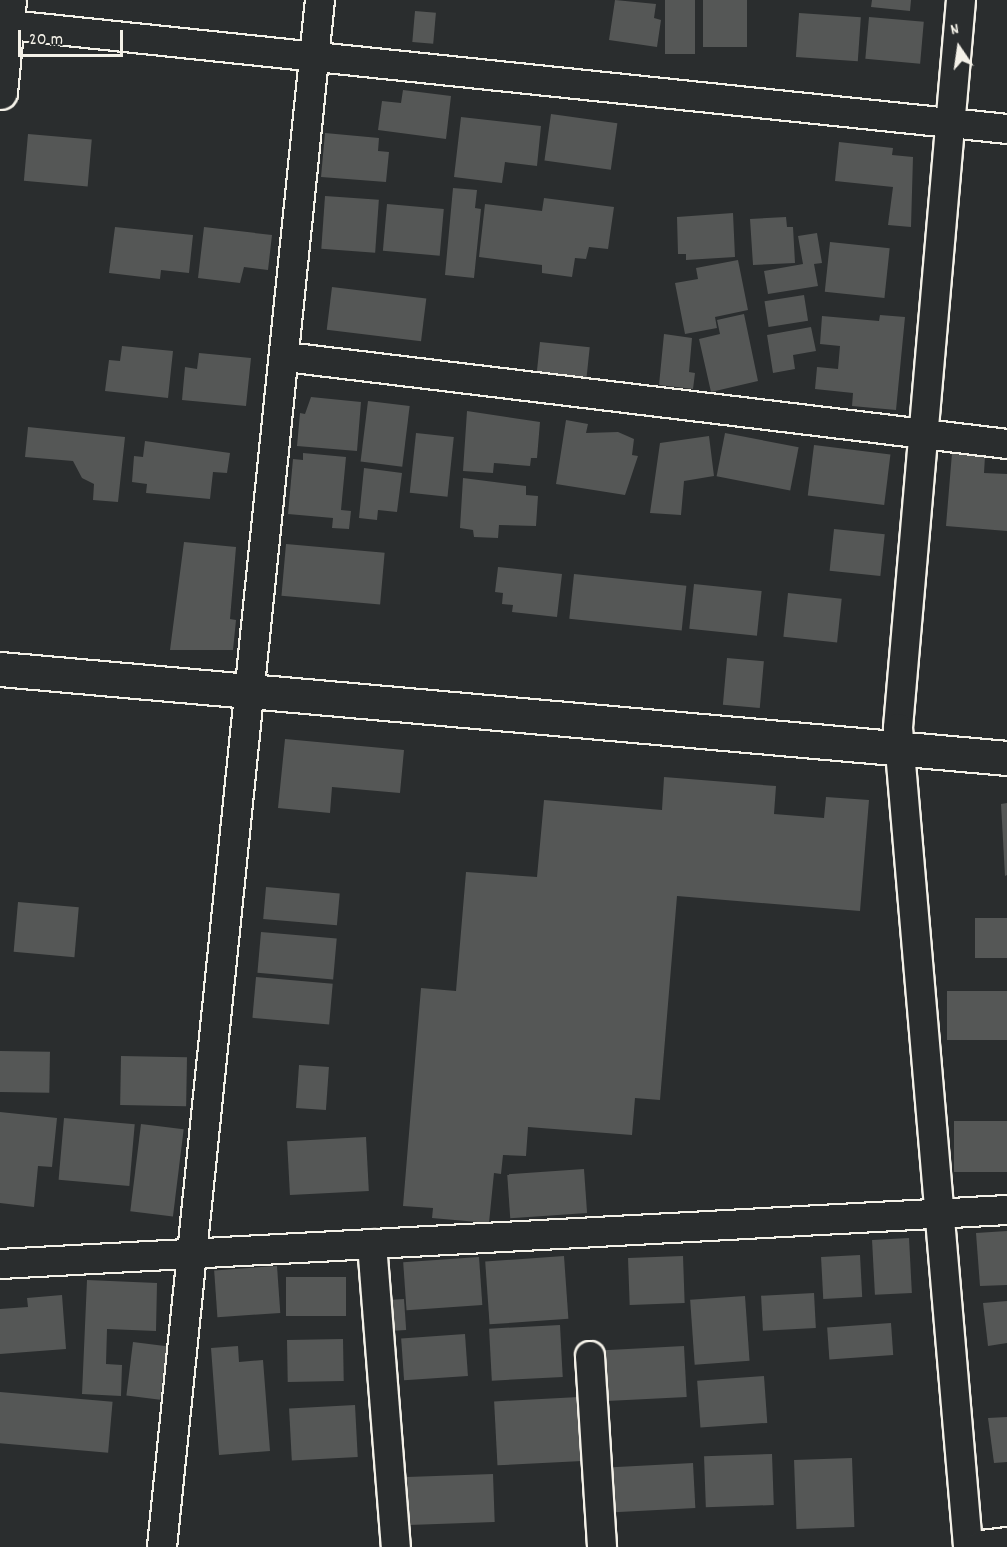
<!DOCTYPE html>
<html>
<head>
<meta charset="utf-8">
<style>
  body { margin:0 }
  #map { position:relative; width:1007px; height:1547px; overflow:hidden; background:#2a2d2e; font-family:Dekko,sans-serif }
  div>[style] { position:absolute }
  [style*='--x'] { left:calc(var(--x)*1px); top:calc(var(--y)*1px); width:calc(var(--w)*1px); rotate:calc(var(--a)*1deg) }
  .building>* { inset:0; background:#555756; transform-origin:0 0 }
  .roads { filter:drop-shadow(2px 0 #f4f1e8) drop-shadow(-2px 0 #f4f1e8) drop-shadow(0 2px #f4f1e8) drop-shadow(0 -2px #f4f1e8) }
  .minor>* { height:28px; margin:-14px; padding:0 14px; transform-origin:14px; border-radius:14px; background:#2a2d2e }
  .tertiary>* { height:33px; margin:-16.5px; padding:0 16.5px; transform-origin:16.5px; border-radius:16.5px; background:#2a2d2e }
  span { translate:-50% -50%; white-space:nowrap; text-align:center; line-height:1.15; -webkit-text-stroke:6px #2a2d2e; paint-order:stroke }
  .north { position:absolute; left:929px; top:18px; width:60px; height:60px; -webkit-text-stroke:4px #2a2d2e; paint-order:stroke; rotate:347deg; font-size:16px; font-weight:700; line-height:24px; text-align:center; color:#f4f1e8 }
  .north::after { content:''; display:block; margin:auto; width:21px; height:27px; background:#f4f1e8; clip-path:polygon(50% 0,100% 100%,50% 72%,0 100%) }
  .scale { position:absolute; left:18px; top:30px; width:105px; height:27px; box-sizing:border-box; border:3px solid #f4f1e8; border-top:0; padding-left:8px; font-size:18px; line-height:21px; white-space:nowrap; color:#f4f1e8; -webkit-text-stroke:4px #2a2d2e; paint-order:stroke }
</style>
</head>
<body>
<div id="map">
  <div class="building">
    <div style="clip-path:polygon(615px 0,656px 4px,654px 18px,661px 20px,657px 47px,609px 40px)"></div>
    <div style="left:665px;top:0;width:30px;height:54px"></div>
    <div style="left:703px;top:0;width:44px;height:47px"></div>
    <div style="clip-path:polygon(872px 0,911px 0,910px 11px,871px 7px)"></div>
    <div style="left:415px;top:11px;width:21px;height:31px;rotate:5deg"></div>
    <div style="left:799px;top:13px;width:62px;height:44px;rotate:4deg"></div>
    <div style="left:869px;top:17px;width:55px;height:42px;rotate:5deg"></div>
    <div style="clip-path:polygon(403px 90px,451px 96px,446px 139px,378px 130px,382px 101px,401px 103px)"></div>
    <div style="left:551px;top:114px;width:67px;height:47px;rotate:8deg"></div>
    <div style="clip-path:polygon(461px 117px,541px 126px,537px 166px,505px 162px,502px 183px,454px 177px)"></div>
    <div style="clip-path:polygon(325px 133px,379px 138px,378px 151px,389px 152px,386px 182px,321px 177px)"></div>
    <div style="left:28px;top:134px;width:64px;height:47px;rotate:5deg"></div>
    <div style="clip-path:polygon(839px 142px,893px 148px,892px 155px,913px 157px,911px 227px,888px 225px,893px 187px,835px 181px)"></div>
    <div style="clip-path:polygon(453px 188px,477px 190px,475px 208px,481px 209px,474px 278px,445px 275px)"></div>
    <div style="left:325px;top:196px;width:54px;height:53px;rotate:4deg"></div>
    <div style="clip-path:polygon(544px 198px,614px 207px,608px 249px,589px 247px,586px 259px,575px 258px,572px 277px,542px 273px,542px 265px,479px 257px,485px 204px,542px 211px)"></div>
    <div style="left:387px;top:204px;width:57px;height:47px;rotate:5deg"></div>
    <div style="clip-path:polygon(733px 213px,735px 257px,686px 260px,686px 254px,678px 254px,677px 217px)"></div>
    <div style="clip-path:polygon(786px 217px,787px 227px,793px 227px,795px 263px,753px 265px,750px 219px)"></div>
    <div style="clip-path:polygon(115px 227px,193px 235px,189px 273px,161px 270px,160px 279px,109px 273px)"></div>
    <div style="clip-path:polygon(204px 227px,272px 235px,268px 270px,244px 267px,240px 283px,198px 278px)"></div>
    <div style="clip-path:polygon(817px 233px,822px 263px,814px 264px,818px 286px,768px 294px,764px 271px,803px 264px,798px 236px)"></div>
    <div style="left:830px;top:242px;width:60px;height:50px;rotate:6deg"></div>
    <div style="clip-path:polygon(738px 260px,748px 310px,715px 317px,717px 328px,685px 334px,675px 283px,698px 279px,696px 268px)"></div>
    <div style="left:332px;top:287px;width:95px;height:43px;rotate:7deg"></div>
    <div style="left:804px;top:295px;width:26px;height:40px;rotate:81deg"></div>
    <div style="clip-path:polygon(744px 314px,758px 381px,711px 392px,699px 339px,720px 334px,717px 320px)"></div>
    <div style="clip-path:polygon(880px 315px,905px 317px,896px 410px,852px 406px,853px 393px,815px 389px,817px 367px,838px 369px,840px 346px,820px 344px,822px 316px,879px 321px)"></div>
    <div style="clip-path:polygon(811px 327px,816px 351px,793px 355px,795px 369px,773px 373px,767px 335px)"></div>
    <div style="clip-path:polygon(664px 334px,692px 338px,689px 372px,695px 373px,693px 389px,659px 385px)"></div>
    <div style="left:540px;top:342px;width:50px;height:36px;rotate:6deg"></div>
    <div style="clip-path:polygon(122px 346px,173px 351px,168px 398px,105px 391px,109px 360px,120px 361px)"></div>
    <div style="clip-path:polygon(199px 353px,251px 358px,246px 406px,182px 400px,185px 367px,197px 369px)"></div>
    <div style="clip-path:polygon(311px 397px,361px 402px,357px 451px,297px 446px,300px 413px,305px 414px)"></div>
    <div style="left:368px;top:401px;width:42px;height:61px;rotate:7deg"></div>
    <div style="clip-path:polygon(467px 411px,540px 422px,537px 458px,531px 458px,530px 466px,494px 463px,493px 473px,463px 471px)"></div>
    <div style="clip-path:polygon(566px 420px,588px 424px,586px 433px,618px 432px,634px 439px,632px 455px,638px 456px,625px 495px,556px 484px)"></div>
    <div style="clip-path:polygon(28px 427px,125px 437px,118px 502px,93px 500px,94px 484px,82px 478px,73px 461px,25px 457px)"></div>
    <div style="left:416px;top:433px;width:38px;height:60px;rotate:6deg"></div>
    <div style="left:725px;top:433px;width:75px;height:44px;rotate:11deg"></div>
    <div style="clip-path:polygon(709px 436px,714px 476px,684px 481px,681px 515px,650px 513px,660px 443px)"></div>
    <div style="clip-path:polygon(145px 441px,230px 453px,227px 473px,213px 472px,210px 499px,146px 493px,147px 484px,132px 482px,134px 456px,143px 457px)"></div>
    <div style="left:814px;top:445px;width:77px;height:51px;rotate:7deg"></div>
    <div style="clip-path:polygon(303px 453px,346px 457px,341px 510px,351px 511px,349px 529px,332px 528px,333px 518px,288px 514px,293px 459px,303px 460px)"></div>
    <div style="clip-path:polygon(952px 453px,985px 456px,984px 473px,1007px 474px,1007px 531px,946px 526px)"></div>
    <div style="clip-path:polygon(364px 468px,402px 473px,397px 512px,378px 510px,377px 520px,359px 518px)"></div>
    <div style="clip-path:polygon(463px 478px,526px 486px,526px 495px,538px 496px,536px 526px,499px 525px,498px 538px,474px 537px,473px 530px,460px 528px)"></div>
    <div style="left:834px;top:529px;width:51px;height:42px;rotate:6deg"></div>
    <div style="clip-path:polygon(184px 542px,236px 547px,230px 619px,236px 620px,233px 650px,170px 650px)"></div>
    <div style="left:286px;top:544px;width:99px;height:52px;rotate:5deg"></div>
    <div style="clip-path:polygon(498px 567px,562px 574px,557px 617px,512px 612px,513px 605px,502px 604px,503px 593px,495px 592px)"></div>
    <div style="left:574px;top:574px;width:113px;height:45px;rotate:6deg"></div>
    <div style="left:694px;top:584px;width:68px;height:45px;rotate:6deg"></div>
    <div style="left:788px;top:593px;width:54px;height:44px;rotate:6deg"></div>
    <div style="left:727px;top:658px;width:37px;height:47px;rotate:5deg"></div>
    <div style="clip-path:polygon(285px 739px,404px 750px,400px 793px,332px 787px,330px 813px,278px 808px)"></div>
    <div style="clip-path:polygon(664px 777px,776px 786px,774px 814px,824px 818px,826px 797px,869px 800px,860px 911px,677px 896px,660px 1100px,635px 1098px,632px 1135px,528px 1127px,526px 1156px,503px 1155px,501px 1174px,494px 1173px,489px 1223px,432px 1218px,433px 1208px,403px 1206px,421px 988px,456px 991px,466px 872px,537px 877px,544px 800px,662px 810px)"></div>
    <div style="clip-path:polygon(1007px 803px,1007px 875px,1005px 876px,1001px 804px)"></div>
    <div style="left:266px;top:887px;width:74px;height:32px;rotate:5deg"></div>
    <div style="left:18px;top:902px;width:61px;height:50px;rotate:5deg"></div>
    <div style="left:1007px;top:918px;width:40px;height:32px;rotate:90deg"></div>
    <div style="left:261px;top:932px;width:76px;height:41px;rotate:5deg"></div>
    <div style="left:256px;top:977px;width:77px;height:41px;rotate:5deg"></div>
    <div style="left:1007px;top:991px;width:49px;height:60px;rotate:90deg"></div>
    <div style="left:0;top:1051px;width:50px;height:41px;rotate:1deg"></div>
    <div style="left:121px;top:1056px;width:66px;height:49px;rotate:1deg"></div>
    <div style="left:299px;top:1065px;width:30px;height:43px;rotate:4deg"></div>
    <div style="clip-path:polygon(0 1112px,57px 1118px,52px 1167px,38px 1166px,34px 1207px,0 1203px)"></div>
    <div style="left:64px;top:1118px;width:71px;height:62px;rotate:5deg"></div>
    <div style="left:1007px;top:1121px;width:51px;height:53px;rotate:90deg"></div>
    <div style="left:141px;top:1124px;width:43px;height:88px;rotate:7deg"></div>
    <div style="left:366px;top:1137px;width:54px;height:79px;rotate:87deg"></div>
    <div style="left:584px;top:1169px;width:44px;height:77px;rotate:86deg"></div>
    <div style="clip-path:polygon(1007px 1231px,1007px 1285px,980px 1286px,976px 1233px)"></div>
    <div style="left:909px;top:1238px;width:55px;height:37px;rotate:87deg"></div>
    <div style="left:860px;top:1255px;width:42px;height:39px;rotate:87deg"></div>
    <div style="left:564px;top:1256px;width:63px;height:79px;rotate:86deg"></div>
    <div style="left:683px;top:1256px;width:47px;height:55px;rotate:88deg"></div>
    <div style="left:479px;top:1257px;width:48px;height:76px;rotate:86deg"></div>
    <div style="left:277px;top:1266px;width:47px;height:63px;rotate:86deg"></div>
    <div style="left:346px;top:1277px;width:39px;height:60px;rotate:90deg"></div>
    <div style="clip-path:polygon(87px 1280px,157px 1283px,156px 1331px,107px 1329px,106px 1364px,122px 1365px,121px 1396px,82px 1394px)"></div>
    <div style="left:814px;top:1293px;width:35px;height:53px;rotate:87deg"></div>
    <div style="clip-path:polygon(62px 1295px,66px 1349px,0 1354px,0 1309px,28px 1307px,27px 1298px)"></div>
    <div style="left:745px;top:1296px;width:65px;height:55px;rotate:86deg"></div>
    <div style="left:404px;top:1299px;width:31px;height:12px;rotate:86deg"></div>
    <div style="clip-path:polygon(1007px 1301px,1007px 1343px,988px 1346px,983px 1303px)"></div>
    <div style="left:891px;top:1323px;width:32px;height:64px;rotate:86deg"></div>
    <div style="left:560px;top:1325px;width:52px;height:71px;rotate:87deg"></div>
    <div style="left:465px;top:1334px;width:42px;height:64px;rotate:86deg"></div>
    <div style="left:343px;top:1339px;width:42px;height:56px;rotate:89deg"></div>
    <div style="left:133px;top:1342px;width:34px;height:54px;rotate:7deg"></div>
    <div style="clip-path:polygon(238px 1346px,239px 1362px,263px 1360px,270px 1451px,219px 1455px,211px 1348px)"></div>
    <div style="left:684px;top:1346px;width:51px;height:80px;rotate:87deg"></div>
    <div style="left:764px;top:1376px;width:47px;height:67px;rotate:86deg"></div>
    <div style="left:0;top:1392px;width:113px;height:51px;rotate:5deg"></div>
    <div style="left:579px;top:1397px;width:64px;height:85px;rotate:87deg"></div>
    <div style="left:355px;top:1405px;width:52px;height:66px;rotate:87deg"></div>
    <div style="clip-path:polygon(1007px 1417px,1007px 1462px,994px 1463px,988px 1418px)"></div>
    <div style="left:772px;top:1454px;width:51px;height:68px;rotate:88deg"></div>
    <div style="left:852px;top:1458px;width:69px;height:58px;rotate:88deg"></div>
    <div style="left:693px;top:1463px;width:45px;height:81px;rotate:87deg"></div>
    <div style="left:493px;top:1474px;width:48px;height:86px;rotate:88deg"></div>
  </div>
  <div class="roads">
    <div class="minor">
      <div style="--x:961;--y:0;--w:731;--a:94.95"></div>
      <div style="--x:898;--y:728;--w:822;--a:85.11"></div>
      <div style="--x:0;--y:24;--w:1012;--a:5.95"></div>
      <div style="--x:286;--y:357;--w:726;--a:6.88"></div>
      <div style="--x:372;--y:1244;--w:304;--a:85.5"></div>
      <div style="--x:0;--y:1264;--w:1008;--a:-3.07"></div>
      <div style="--x:590;--y:1356;--w:191;--a:86.4"></div>
      <div style="--x:162;--y:1547;--w:1555;--a:-84.17"></div>
    </div>
    <div class="tertiary">
      <div style="--x:0;--y:92;--w:92;--a:-84.4"></div>
      <div style="--x:0;--y:669;--w:1011;--a:5.05"></div>
      <div style="--x:982;--y:1547;--w:25;--a:-7"></div>
    </div>
  </div>
  <div class="north">N</div>
  <div class="scale">20 m</div>
</div>
</body>
</html>
